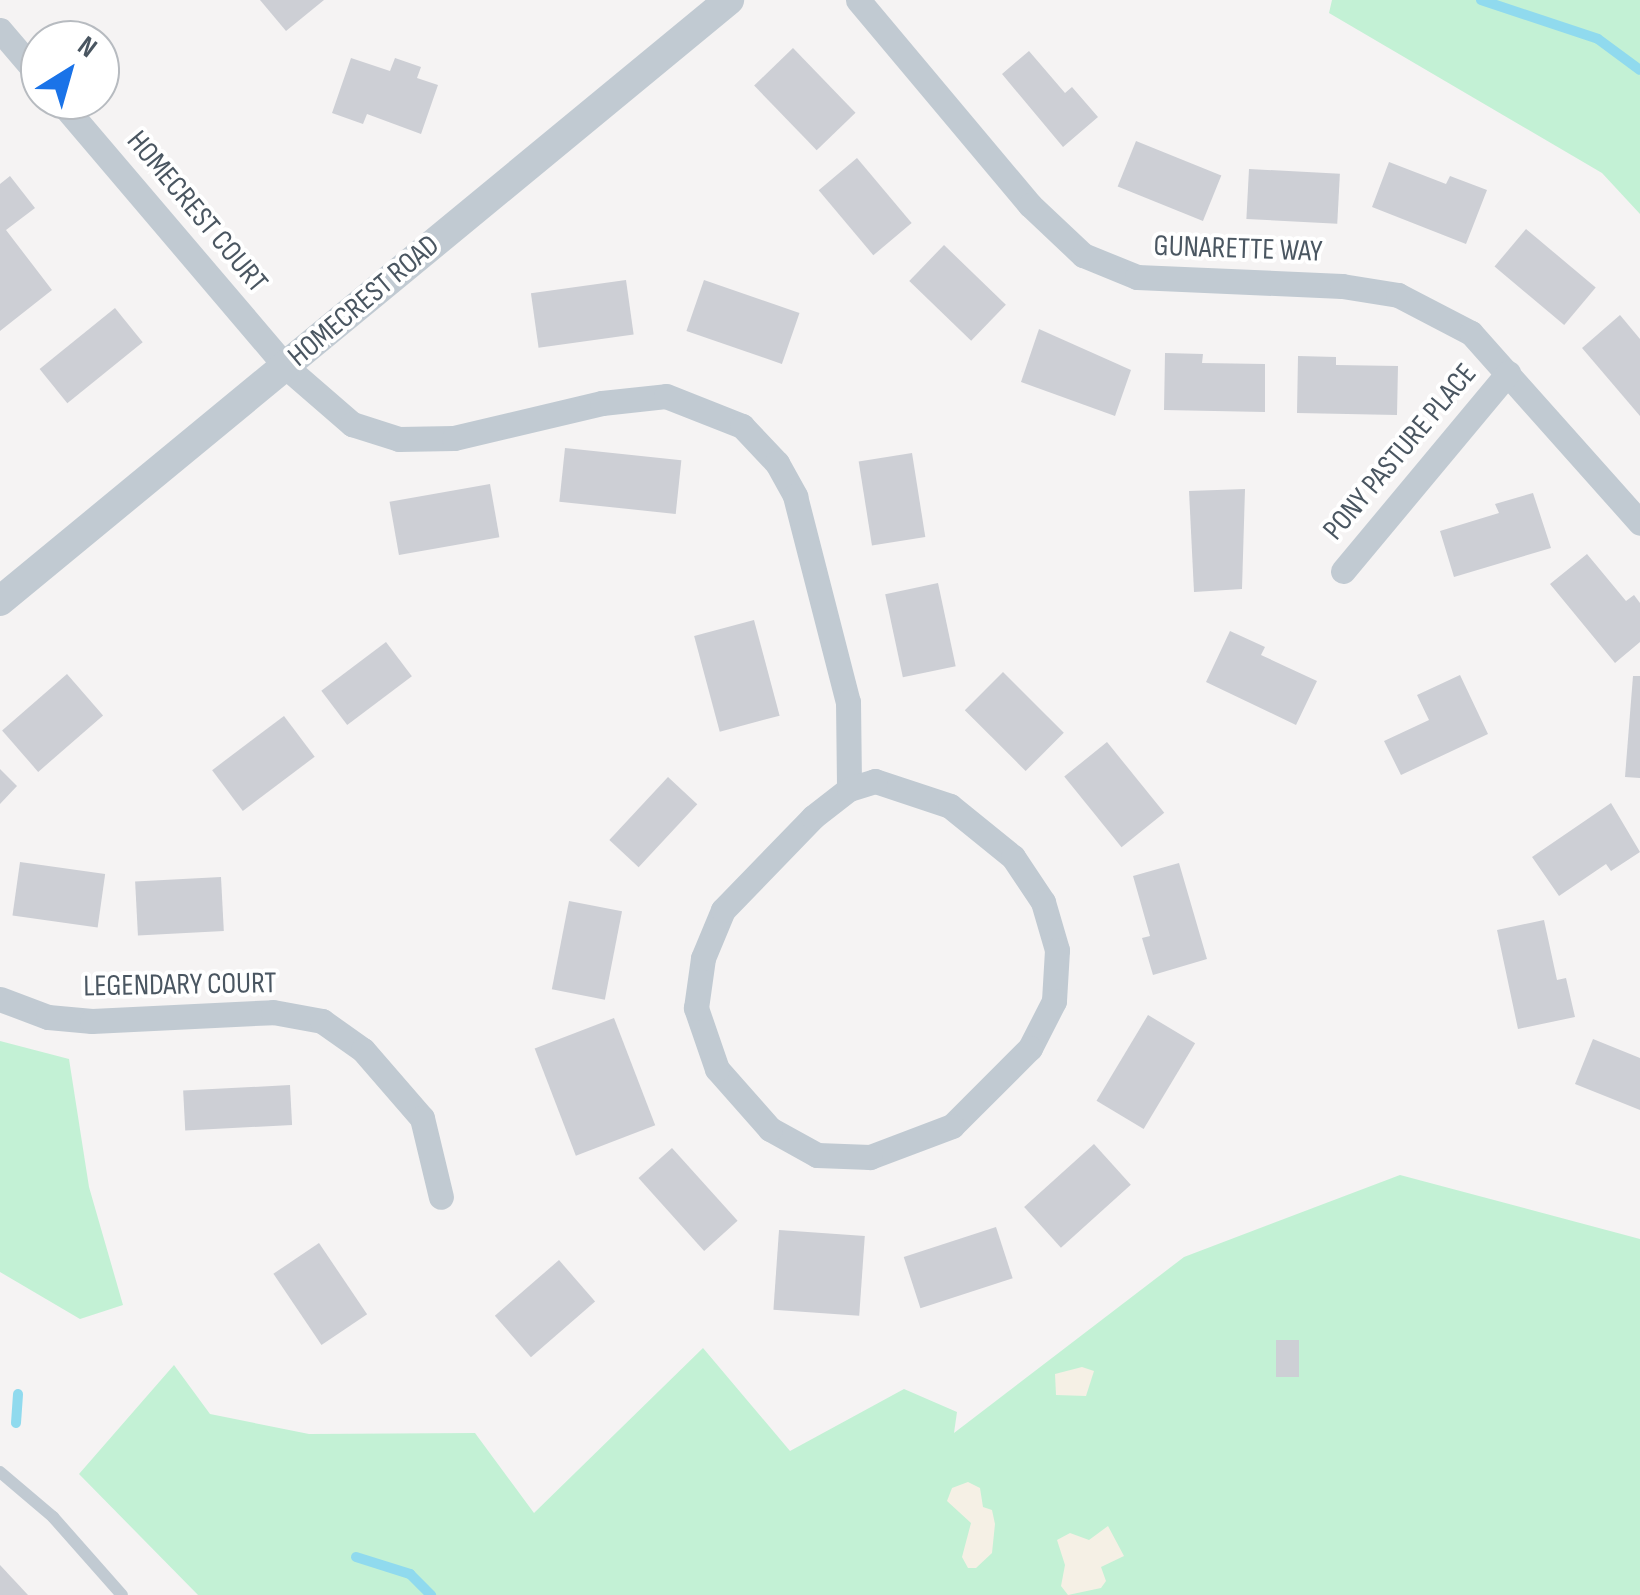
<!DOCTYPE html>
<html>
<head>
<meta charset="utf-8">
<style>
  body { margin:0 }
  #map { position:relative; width:1640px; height:1595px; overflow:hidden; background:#f5f3f3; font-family:"Sofia Sans Condensed",sans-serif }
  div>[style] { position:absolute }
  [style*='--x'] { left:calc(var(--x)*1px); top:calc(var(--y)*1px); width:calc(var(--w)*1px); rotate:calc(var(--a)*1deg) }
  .green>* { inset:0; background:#c3f1d5 }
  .sand>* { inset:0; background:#f5f0e5 }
  .stream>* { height:10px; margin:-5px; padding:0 5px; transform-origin:5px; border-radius:5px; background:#90daee }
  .building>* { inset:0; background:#cdcfd5; transform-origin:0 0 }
  .service>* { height:12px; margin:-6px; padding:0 6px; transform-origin:6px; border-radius:6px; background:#c1cad2 }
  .minor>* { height:25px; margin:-12.5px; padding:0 12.5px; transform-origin:12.5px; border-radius:12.5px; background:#c1cad2 }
  .tertiary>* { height:30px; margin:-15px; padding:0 15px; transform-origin:15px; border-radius:15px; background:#c1cad2 }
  span { translate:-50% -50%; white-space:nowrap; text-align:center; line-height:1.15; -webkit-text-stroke:8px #fff; paint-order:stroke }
  .street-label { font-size:30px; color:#4a5661 }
  .north { position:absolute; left:20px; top:20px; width:100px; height:100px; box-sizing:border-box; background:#fff; border:2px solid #b7bbc0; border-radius:50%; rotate:37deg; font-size:28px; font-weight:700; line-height:40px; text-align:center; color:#4a5661 }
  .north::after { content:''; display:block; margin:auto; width:35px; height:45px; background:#1a73e8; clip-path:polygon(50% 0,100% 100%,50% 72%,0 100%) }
</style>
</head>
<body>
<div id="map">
  <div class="green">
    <div style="clip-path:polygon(1332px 0,1640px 0,1640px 214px,1602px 173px,1329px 13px)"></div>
    <div style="clip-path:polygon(0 1041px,69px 1059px,89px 1187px,123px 1305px,80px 1319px,0 1272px)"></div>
    <div style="clip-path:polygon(1400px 1175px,1640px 1239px,1640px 1595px,198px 1595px,79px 1474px,174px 1365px,210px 1414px,309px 1434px,475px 1433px,534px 1513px,703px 1348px,790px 1451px,904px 1389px,957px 1412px,954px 1433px,1184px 1257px)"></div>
  </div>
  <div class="sand">
    <div style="clip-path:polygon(1082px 1367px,1094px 1371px,1086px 1396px,1056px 1395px,1055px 1374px)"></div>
    <div style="clip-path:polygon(968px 1482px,980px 1488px,983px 1507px,992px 1510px,995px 1524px,992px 1553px,976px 1568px,968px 1568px,962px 1557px,971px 1523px,947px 1501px,952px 1488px)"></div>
    <div style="clip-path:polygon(1108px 1526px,1124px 1556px,1101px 1567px,1106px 1581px,1101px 1588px,1068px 1595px,1061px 1586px,1065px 1565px,1057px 1540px,1070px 1533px,1089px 1540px)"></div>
  </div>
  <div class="stream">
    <div style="--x:1481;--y:0;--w:123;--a:18.4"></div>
    <div style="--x:1598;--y:39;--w:52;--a:36.4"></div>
    <div style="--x:16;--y:1423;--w:29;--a:-86"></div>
    <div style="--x:356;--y:1557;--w:57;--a:17.5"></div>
    <div style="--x:410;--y:1574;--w:30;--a:45"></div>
  </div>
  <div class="building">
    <div style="clip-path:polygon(260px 0,324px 0,286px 31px)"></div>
    <div style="left:793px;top:48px;width:90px;height:54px;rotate:46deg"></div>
    <div style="clip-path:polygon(1029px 51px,1065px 93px,1072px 87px,1098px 117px,1063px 147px,1002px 74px)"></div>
    <div style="clip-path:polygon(351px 58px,390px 71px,395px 58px,421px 67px,417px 78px,438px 85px,421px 134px,367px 114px,363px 124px,332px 113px)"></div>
    <div style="left:1136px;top:141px;width:92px;height:49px;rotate:22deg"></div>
    <div style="left:857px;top:158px;width:85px;height:50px;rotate:50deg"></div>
    <div style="clip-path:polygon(1389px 162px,1446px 184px,1450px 176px,1487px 190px,1466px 244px,1372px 207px)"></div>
    <div style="left:1249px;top:169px;width:91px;height:50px;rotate:3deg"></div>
    <div style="clip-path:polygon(10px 176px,35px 208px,6px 230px,52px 290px,0 331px,0 184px)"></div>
    <div style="left:1526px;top:229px;width:91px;height:49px;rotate:40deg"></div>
    <div style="left:944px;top:245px;width:86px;height:50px;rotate:44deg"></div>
    <div style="left:626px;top:280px;width:55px;height:96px;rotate:82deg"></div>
    <div style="left:704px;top:280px;width:101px;height:54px;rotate:19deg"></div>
    <div style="left:115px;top:308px;width:44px;height:97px;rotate:51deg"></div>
    <div style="clip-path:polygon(1620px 315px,1640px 339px,1640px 416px,1582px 348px)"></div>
    <div style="clip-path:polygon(1039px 329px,1131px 370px,1115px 416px,1021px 382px)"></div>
    <div style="clip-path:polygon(1165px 353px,1203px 354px,1202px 363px,1265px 364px,1265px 412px,1164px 410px)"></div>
    <div style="clip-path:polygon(1298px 356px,1336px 357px,1336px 365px,1398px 366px,1397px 415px,1297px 413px)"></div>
    <div style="left:565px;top:448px;width:117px;height:54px;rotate:6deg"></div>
    <div style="left:912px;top:453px;width:85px;height:54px;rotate:81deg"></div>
    <div style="left:490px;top:484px;width:54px;height:102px;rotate:80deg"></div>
    <div style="clip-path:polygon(1245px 489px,1242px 589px,1194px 592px,1189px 491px)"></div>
    <div style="clip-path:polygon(1533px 493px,1551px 548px,1454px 577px,1440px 531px,1499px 513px,1495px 504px)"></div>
    <div style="clip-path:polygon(1587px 554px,1626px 601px,1634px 595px,1640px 603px,1640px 642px,1615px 663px,1550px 584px)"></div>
    <div style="left:938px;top:583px;width:85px;height:54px;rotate:78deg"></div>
    <div style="left:754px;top:620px;width:99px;height:62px;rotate:75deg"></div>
    <div style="clip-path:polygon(1230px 631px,1265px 647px,1261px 655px,1317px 681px,1296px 725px,1206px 682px)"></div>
    <div style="left:386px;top:642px;width:43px;height:81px;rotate:53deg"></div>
    <div style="left:1003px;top:672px;width:86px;height:54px;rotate:45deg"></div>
    <div style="left:67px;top:674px;width:55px;height:86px;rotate:49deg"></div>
    <div style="clip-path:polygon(1460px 675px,1488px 734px,1401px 775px,1384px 741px,1429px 720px,1417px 695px)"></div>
    <div style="clip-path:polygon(1633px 676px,1640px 676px,1640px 778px,1625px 777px)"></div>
    <div style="left:284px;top:716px;width:51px;height:90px;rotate:53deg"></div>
    <div style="left:1107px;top:742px;width:91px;height:55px;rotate:51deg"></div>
    <div style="clip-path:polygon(0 769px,17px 786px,0 804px)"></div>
    <div style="left:668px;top:777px;width:40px;height:86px;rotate:43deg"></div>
    <div style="clip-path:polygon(1611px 803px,1640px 852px,1611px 871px,1606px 864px,1559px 896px,1532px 857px)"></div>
    <div style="left:20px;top:862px;width:86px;height:54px;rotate:8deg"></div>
    <div style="clip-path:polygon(1179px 863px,1207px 959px,1153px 975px,1142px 938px,1150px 936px,1133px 876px)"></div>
    <div style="left:221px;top:877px;width:54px;height:86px;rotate:87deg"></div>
    <div style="left:569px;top:901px;width:54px;height:90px;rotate:11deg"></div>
    <div style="clip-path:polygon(1544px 920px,1557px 980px,1566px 978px,1575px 1017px,1518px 1029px,1497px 930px)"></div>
    <div style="left:1148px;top:1015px;width:55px;height:100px;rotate:31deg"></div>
    <div style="left:614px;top:1018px;width:115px;height:85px;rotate:69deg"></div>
    <div style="clip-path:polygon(1593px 1039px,1640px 1058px,1640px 1110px,1575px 1084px)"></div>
    <div style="left:290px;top:1085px;width:40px;height:107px;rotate:87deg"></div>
    <div style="left:1094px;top:1144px;width:55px;height:94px;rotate:48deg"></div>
    <div style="left:672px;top:1148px;width:98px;height:45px;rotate:48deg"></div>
    <div style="left:996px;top:1227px;width:54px;height:97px;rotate:72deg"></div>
    <div style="left:779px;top:1230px;width:86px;height:80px;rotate:4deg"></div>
    <div style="left:319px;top:1243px;width:86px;height:55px;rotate:56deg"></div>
    <div style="left:559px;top:1260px;width:55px;height:85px;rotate:49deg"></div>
    <div style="left:1276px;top:1340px;width:23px;height:37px"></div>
    <div style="clip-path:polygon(0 1565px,28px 1595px,0 1595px)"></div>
  </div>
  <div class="service">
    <div style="--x:0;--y:1472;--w:70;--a:40.3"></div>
    <div style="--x:53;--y:1517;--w:104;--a:48.5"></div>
  </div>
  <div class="minor">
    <div style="--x:858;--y:0;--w:268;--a:50"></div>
    <div style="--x:1030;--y:205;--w:73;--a:43.3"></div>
    <div style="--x:1083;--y:255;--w:58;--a:22.2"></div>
    <div style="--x:1137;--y:277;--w:205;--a:2.5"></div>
    <div style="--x:1342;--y:286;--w:57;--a:9.1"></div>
    <div style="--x:1398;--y:295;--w:82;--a:27.5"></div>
    <div style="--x:1471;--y:333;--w:254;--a:48.3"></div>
    <div style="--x:0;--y:30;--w:62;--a:49.6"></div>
    <div style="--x:59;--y:100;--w:349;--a:49.6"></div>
    <div style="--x:285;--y:366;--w:89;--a:40.9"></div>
    <div style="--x:352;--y:424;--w:49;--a:17.7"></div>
    <div style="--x:399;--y:439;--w:55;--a:-1"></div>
    <div style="--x:454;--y:438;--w:152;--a:-13.3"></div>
    <div style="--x:602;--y:403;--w:64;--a:-6.2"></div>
    <div style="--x:666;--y:396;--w:82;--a:21.5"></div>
    <div style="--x:742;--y:426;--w:51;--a:46.6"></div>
    <div style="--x:777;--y:463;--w:38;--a:61"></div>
    <div style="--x:795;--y:496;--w:213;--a:75.6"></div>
    <div style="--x:848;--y:702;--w:87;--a:89.3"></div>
    <div style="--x:1343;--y:571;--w:258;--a:-50.2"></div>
    <div style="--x:875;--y:781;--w:79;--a:18.4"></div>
    <div style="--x:950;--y:806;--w:81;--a:39"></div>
    <div style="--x:1013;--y:857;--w:54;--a:56.3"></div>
    <div style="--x:1043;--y:902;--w:50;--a:73.7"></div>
    <div style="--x:1057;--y:950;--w:51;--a:93.4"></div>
    <div style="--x:1054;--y:1001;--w:53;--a:117.1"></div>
    <div style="--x:1030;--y:1048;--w:110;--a:135"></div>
    <div style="--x:952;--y:1126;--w:88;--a:159.3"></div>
    <div style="--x:870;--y:1157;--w:53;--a:-177.8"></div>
    <div style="--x:817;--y:1155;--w:54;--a:-151"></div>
    <div style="--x:770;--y:1129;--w:80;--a:-131.5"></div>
    <div style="--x:717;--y:1069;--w:65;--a:-109"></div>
    <div style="--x:696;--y:1008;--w:50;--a:-82"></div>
    <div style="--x:703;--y:958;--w:52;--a:-67.4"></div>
    <div style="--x:723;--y:910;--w:129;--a:-45.9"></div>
    <div style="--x:813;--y:817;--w:46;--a:-37.9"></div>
    <div style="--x:849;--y:789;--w:27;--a:-17"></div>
    <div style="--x:0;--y:999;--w:51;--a:20.6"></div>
    <div style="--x:48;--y:1017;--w:44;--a:5.2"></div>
    <div style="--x:92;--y:1021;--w:181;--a:-2.8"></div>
    <div style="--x:273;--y:1012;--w:50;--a:10.4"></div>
    <div style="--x:322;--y:1021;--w:50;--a:35.3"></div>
    <div style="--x:363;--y:1050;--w:90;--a:49.1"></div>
    <div style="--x:422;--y:1118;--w:81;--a:76.5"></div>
  </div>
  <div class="tertiary">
    <div style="--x:0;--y:601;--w:945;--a:-39.5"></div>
  </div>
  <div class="street-label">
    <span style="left:197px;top:212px;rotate:50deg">HOMECREST COURT</span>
    <span style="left:1238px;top:249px;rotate:2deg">GUNARETTE WAY</span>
    <span style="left:364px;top:301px;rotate:-40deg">HOMECREST ROAD</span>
    <span style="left:1400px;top:452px;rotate:-50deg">PONY PASTURE PLACE</span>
    <span style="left:180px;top:985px;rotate:-1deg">LEGENDARY COURT</span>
  </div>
  <div class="north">N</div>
</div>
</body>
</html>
